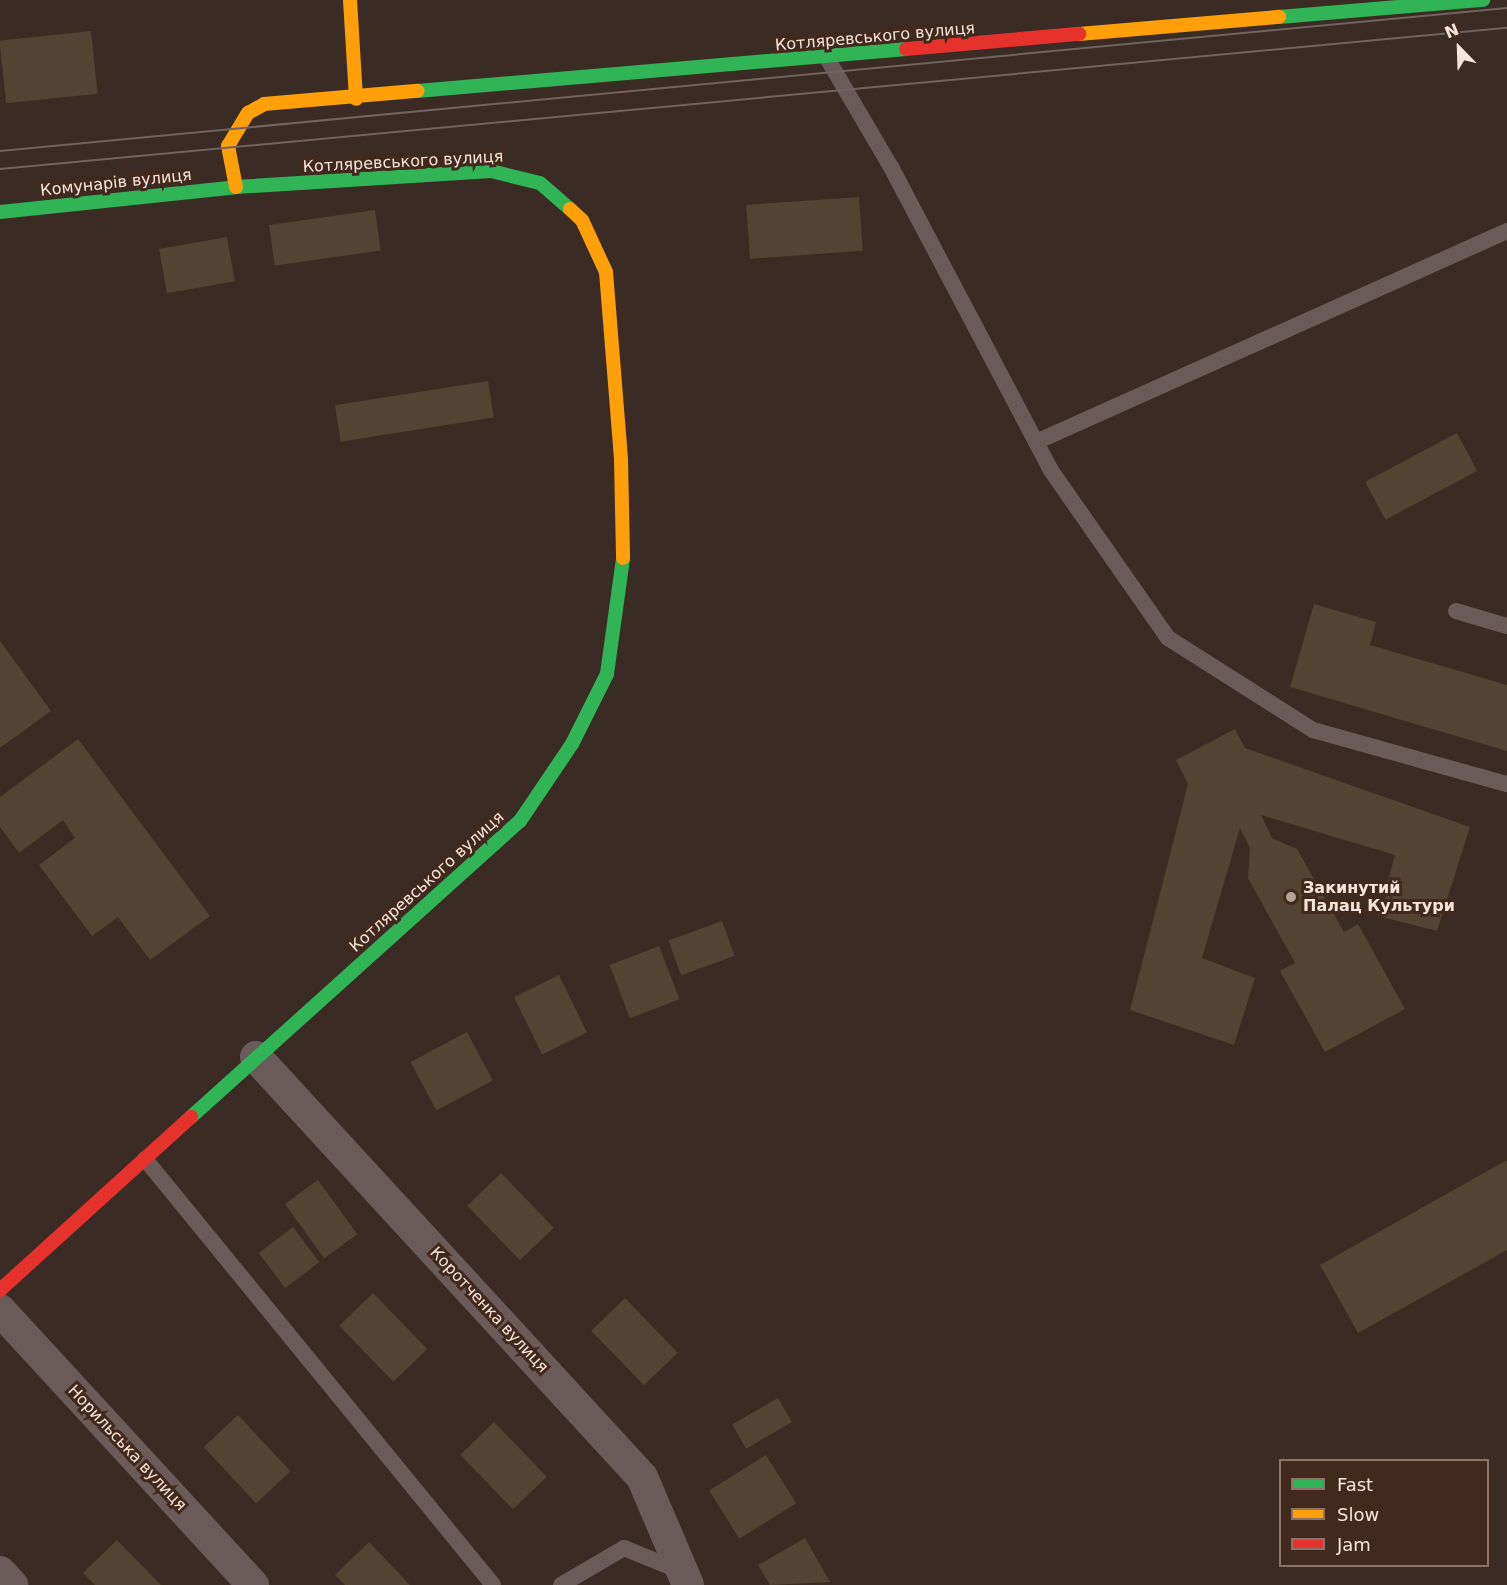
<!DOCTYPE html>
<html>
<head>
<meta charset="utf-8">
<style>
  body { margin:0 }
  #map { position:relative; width:1507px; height:1585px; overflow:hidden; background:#3a2c24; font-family:"DejaVu Sans",sans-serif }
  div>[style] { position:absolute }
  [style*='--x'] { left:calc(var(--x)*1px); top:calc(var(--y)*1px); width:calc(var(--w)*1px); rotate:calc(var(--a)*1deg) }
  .building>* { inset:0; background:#524332; transform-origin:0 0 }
  .lane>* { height:16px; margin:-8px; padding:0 8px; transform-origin:8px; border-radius:8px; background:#695b59 }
  .street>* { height:32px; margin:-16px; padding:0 16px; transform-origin:16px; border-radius:16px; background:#695b59 }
  .fast>* { height:14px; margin:-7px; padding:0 7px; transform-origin:7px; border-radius:7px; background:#30b455 }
  .slow>* { height:14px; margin:-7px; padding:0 7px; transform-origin:7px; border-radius:7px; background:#ff9f0a }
  .jam>* { height:14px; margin:-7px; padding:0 7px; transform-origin:7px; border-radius:7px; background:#e5322d }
  .tram>* { height:1.5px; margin:-0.75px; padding:0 0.75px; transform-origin:0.75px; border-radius:0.75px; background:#706460 }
  .dots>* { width:16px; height:16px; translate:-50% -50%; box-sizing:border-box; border:3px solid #42291c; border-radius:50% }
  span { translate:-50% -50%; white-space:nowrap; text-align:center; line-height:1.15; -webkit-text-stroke:6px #42291c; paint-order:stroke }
  .street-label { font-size:16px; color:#f7e5dd }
  .poi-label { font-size:16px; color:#f7e5dd; font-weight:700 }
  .left { translate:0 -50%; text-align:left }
  .legend { position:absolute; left:1279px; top:1459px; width:210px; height:108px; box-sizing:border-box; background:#42291c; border:2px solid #8a7469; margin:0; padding:8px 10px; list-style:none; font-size:18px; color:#f7e5dd }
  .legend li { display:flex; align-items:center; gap:12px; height:30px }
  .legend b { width:30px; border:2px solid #8a7469 }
  .north { position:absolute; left:1429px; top:18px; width:60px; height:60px; -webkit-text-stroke:4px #42291c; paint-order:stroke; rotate:337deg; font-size:16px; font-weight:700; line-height:24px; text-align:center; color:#f7e5dd }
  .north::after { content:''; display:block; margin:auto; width:21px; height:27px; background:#f7e5dd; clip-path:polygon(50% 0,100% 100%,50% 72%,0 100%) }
</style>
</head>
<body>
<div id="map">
  <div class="building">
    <div style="left:91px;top:31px;width:63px;height:92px;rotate:84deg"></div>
    <div style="left:859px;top:197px;width:54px;height:113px;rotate:86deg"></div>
    <div style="left:375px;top:210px;width:41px;height:107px;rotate:82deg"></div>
    <div style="left:227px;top:237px;width:45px;height:69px;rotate:80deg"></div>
    <div style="left:488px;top:381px;width:37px;height:155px;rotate:81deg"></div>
    <div style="left:1457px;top:433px;width:43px;height:104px;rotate:62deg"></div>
    <div style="clip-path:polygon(1314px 604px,1376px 622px,1370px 645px,1507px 685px,1507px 751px,1290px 687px)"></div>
    <div style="clip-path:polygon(0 641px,51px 711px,0 748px)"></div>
    <div style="clip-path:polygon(1235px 729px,1245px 748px,1470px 827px,1437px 931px,1378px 916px,1395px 855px,1261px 815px,1272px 838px,1297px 849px,1344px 932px,1358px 924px,1405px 1009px,1325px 1052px,1280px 971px,1295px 963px,1248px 878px,1250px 848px,1240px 828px,1202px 958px,1255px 978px,1234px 1045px,1130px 1010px,1188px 784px,1176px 760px)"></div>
    <div style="clip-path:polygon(78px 739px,210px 916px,150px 960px,118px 917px,92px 936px,39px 865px,75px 838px,63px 820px,19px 853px,0 827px,0 797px)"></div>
    <div style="left:722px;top:921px;width:37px;height:57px;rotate:70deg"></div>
    <div style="left:659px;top:946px;width:57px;height:53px;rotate:69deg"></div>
    <div style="left:559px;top:975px;width:64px;height:50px;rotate:64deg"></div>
    <div style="left:467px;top:1032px;width:55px;height:64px;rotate:62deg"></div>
    <div style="clip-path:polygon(1507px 1160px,1507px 1250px,1358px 1333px,1320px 1265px)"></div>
    <div style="left:501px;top:1173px;width:76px;height:47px;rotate:46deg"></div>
    <div style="left:318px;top:1180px;width:67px;height:41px;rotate:54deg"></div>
    <div style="left:293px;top:1227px;width:44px;height:43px;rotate:53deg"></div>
    <div style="left:373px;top:1293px;width:78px;height:47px;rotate:46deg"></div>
    <div style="left:625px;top:1298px;width:76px;height:47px;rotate:46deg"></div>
    <div style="left:778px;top:1398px;width:28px;height:53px;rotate:60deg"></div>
    <div style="left:238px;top:1415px;width:77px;height:47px;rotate:47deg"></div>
    <div style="left:494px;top:1422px;width:76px;height:47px;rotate:46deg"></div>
    <div style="left:766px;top:1455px;width:57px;height:67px;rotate:58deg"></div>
    <div style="clip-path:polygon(805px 1538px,830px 1582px,770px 1585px,758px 1565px)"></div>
    <div style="clip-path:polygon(117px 1540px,161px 1585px,95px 1585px,83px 1573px)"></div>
    <div style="clip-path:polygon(369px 1542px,410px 1585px,345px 1585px,335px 1575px)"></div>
  </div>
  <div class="lane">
    <div style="--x:827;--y:58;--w:126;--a:59.6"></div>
    <div style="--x:891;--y:167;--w:341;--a:62.2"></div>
    <div style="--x:1050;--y:469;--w:206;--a:55.1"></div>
    <div style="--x:1168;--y:638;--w:172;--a:32.4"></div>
    <div style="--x:1313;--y:730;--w:201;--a:15.6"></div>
    <div style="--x:1036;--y:442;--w:516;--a:-24.13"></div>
    <div style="--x:1456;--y:611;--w:53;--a:16.4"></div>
    <div style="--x:145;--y:1159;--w:550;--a:50.75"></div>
    <div style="--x:561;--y:1585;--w:73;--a:-30.4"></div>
    <div style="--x:624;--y:1548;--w:61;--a:22.3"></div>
  </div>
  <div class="street">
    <div style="--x:256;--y:1057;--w:570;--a:47.42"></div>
    <div style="--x:642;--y:1477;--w:117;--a:66.9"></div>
    <div style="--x:0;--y:1310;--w:374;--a:47.4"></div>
    <div style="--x:0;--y:1572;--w:18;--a:47"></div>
  </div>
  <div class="fast">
    <div style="--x:1279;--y:17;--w:205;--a:-4.8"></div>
    <div style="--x:417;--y:91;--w:491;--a:-4.9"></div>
    <div style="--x:0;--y:212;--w:237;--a:-6"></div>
    <div style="--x:236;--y:187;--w:256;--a:-3.6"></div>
    <div style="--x:491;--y:171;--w:50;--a:13.8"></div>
    <div style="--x:540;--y:183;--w:40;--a:41"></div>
    <div style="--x:191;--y:1117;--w:443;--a:-42"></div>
    <div style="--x:520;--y:821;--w:93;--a:-56"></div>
    <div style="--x:572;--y:744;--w:78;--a:-63.4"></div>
    <div style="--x:607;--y:674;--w:117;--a:-82.1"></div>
  </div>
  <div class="slow">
    <div style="--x:350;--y:0;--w:99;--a:86.5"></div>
    <div style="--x:1079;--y:34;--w:201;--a:-4.9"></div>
    <div style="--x:236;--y:187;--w:42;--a:-101"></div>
    <div style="--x:228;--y:146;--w:39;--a:-59"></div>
    <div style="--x:248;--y:113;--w:18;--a:-29"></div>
    <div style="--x:264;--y:104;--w:154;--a:-4.9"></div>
    <div style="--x:570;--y:209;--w:16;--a:43"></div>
    <div style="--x:582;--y:220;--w:57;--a:65.2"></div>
    <div style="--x:606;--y:272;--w:189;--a:85.4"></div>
    <div style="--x:621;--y:460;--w:98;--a:88.8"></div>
  </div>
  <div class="jam">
    <div style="--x:906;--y:49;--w:174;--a:-5"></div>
    <div style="--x:0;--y:1290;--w:258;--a:-42.2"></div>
  </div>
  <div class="tram">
    <div style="--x:0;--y:151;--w:1514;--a:-5.42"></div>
    <div style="--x:0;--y:169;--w:1514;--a:-5.35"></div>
  </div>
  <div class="dots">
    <div style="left:1291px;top:897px;background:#b5a49c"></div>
  </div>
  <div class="street-label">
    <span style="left:875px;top:37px;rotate:-5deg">Котляревського вулиця</span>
    <span style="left:403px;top:162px;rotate:-3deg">Котляревського вулиця</span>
    <span style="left:116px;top:183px;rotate:-6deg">Комунарів вулиця</span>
    <span style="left:427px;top:882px;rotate:-42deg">Котляревського вулиця</span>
    <span style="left:489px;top:1310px;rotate:47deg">Коротченка вулиця</span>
    <span style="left:127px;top:1448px;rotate:47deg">Норильська вулиця</span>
  </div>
  <div class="poi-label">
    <span class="left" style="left:1303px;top:897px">Закинутий<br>Палац Культури</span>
  </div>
  <ul class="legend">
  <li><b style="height:8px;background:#30b455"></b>Fast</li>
  <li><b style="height:8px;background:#ff9f0a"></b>Slow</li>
  <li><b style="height:8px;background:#e5322d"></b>Jam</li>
  </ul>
  <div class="north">N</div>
</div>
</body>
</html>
